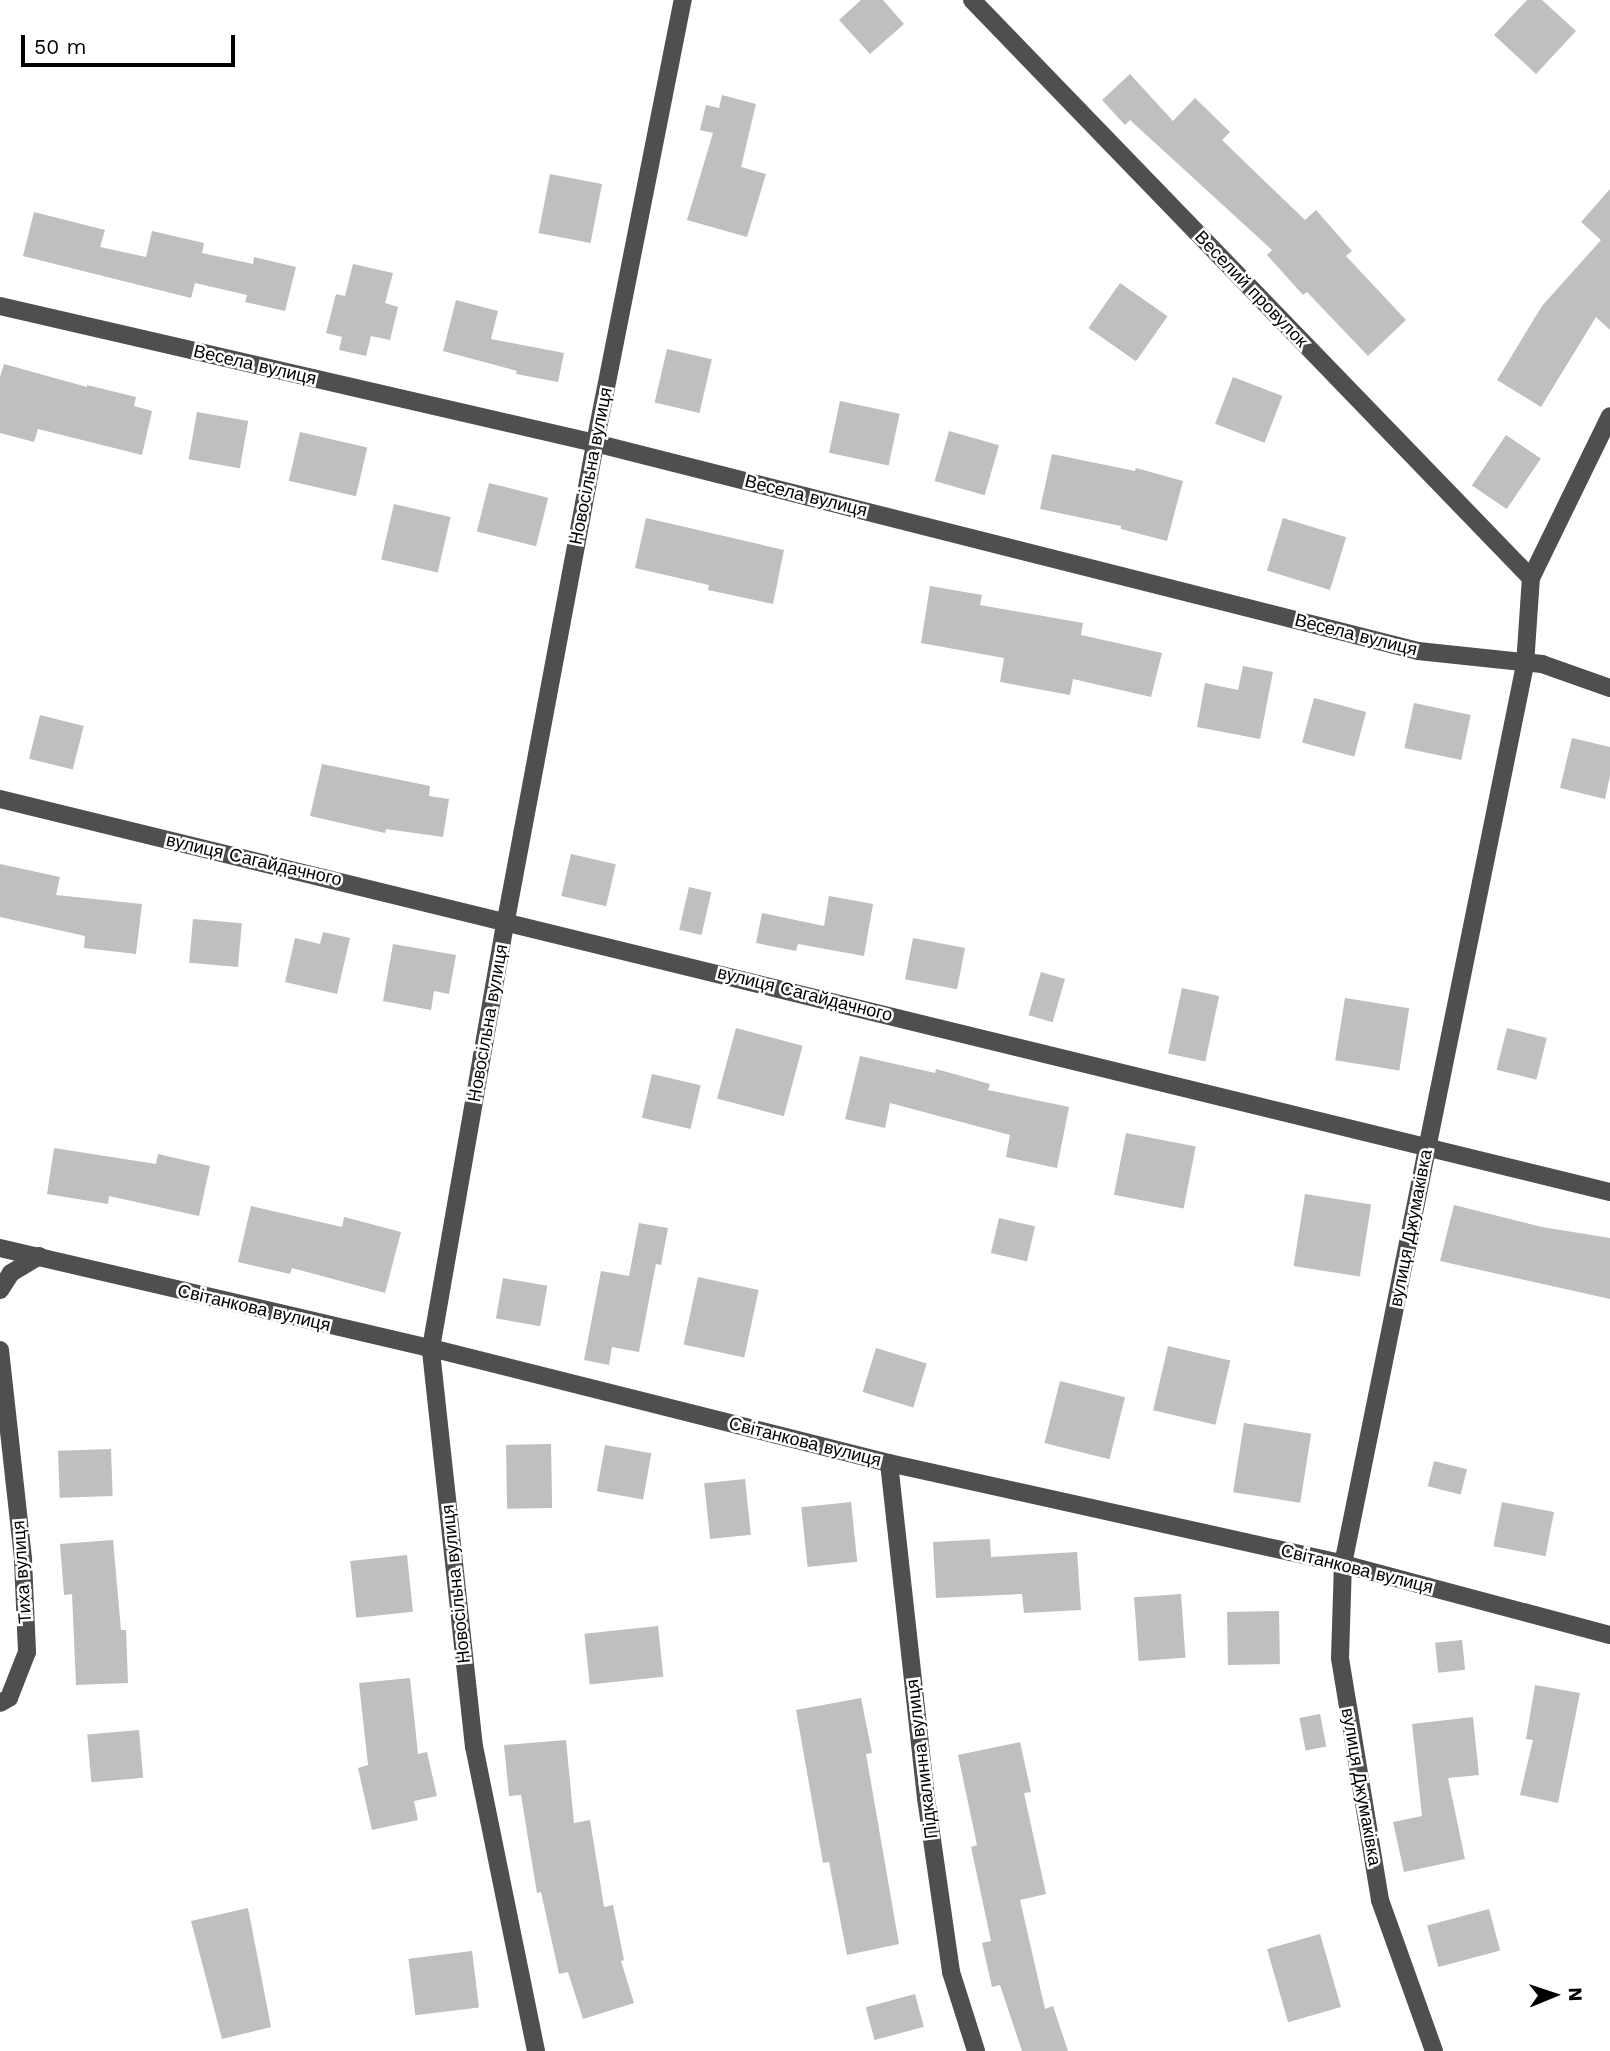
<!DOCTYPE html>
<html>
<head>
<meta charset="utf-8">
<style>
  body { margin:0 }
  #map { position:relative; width:1610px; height:2051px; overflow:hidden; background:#fff; font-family:"Work Sans",sans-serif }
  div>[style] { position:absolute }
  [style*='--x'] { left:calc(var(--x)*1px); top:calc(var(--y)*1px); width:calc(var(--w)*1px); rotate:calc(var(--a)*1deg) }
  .building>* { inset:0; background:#bfbfbf; transform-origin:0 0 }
  .minor>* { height:18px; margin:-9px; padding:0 9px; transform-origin:9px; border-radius:9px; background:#4f4f4f }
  span { translate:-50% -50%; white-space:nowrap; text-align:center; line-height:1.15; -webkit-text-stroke:5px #fff; paint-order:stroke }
  .street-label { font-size:18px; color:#000 }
  .north { position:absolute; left:1519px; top:1960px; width:70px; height:70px; -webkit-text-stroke:5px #fff; paint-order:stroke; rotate:88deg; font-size:19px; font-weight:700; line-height:28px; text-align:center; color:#000 }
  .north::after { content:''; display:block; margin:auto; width:24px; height:32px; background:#000; clip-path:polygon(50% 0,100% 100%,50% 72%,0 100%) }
  .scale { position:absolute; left:21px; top:35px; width:214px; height:32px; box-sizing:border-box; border:4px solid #000; border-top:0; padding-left:9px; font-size:21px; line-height:24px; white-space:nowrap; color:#000; -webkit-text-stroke:5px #fff; paint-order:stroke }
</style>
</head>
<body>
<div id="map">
  <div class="building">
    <div style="clip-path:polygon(861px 0,883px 0,904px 24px,870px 54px,839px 20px)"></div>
    <div style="clip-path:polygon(1527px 0,1542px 0,1576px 31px,1536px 74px,1494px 35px)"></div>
    <div style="clip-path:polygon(1130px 74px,1173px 121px,1195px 98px,1230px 132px,1222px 140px,1305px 220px,1316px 210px,1352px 251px,1346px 256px,1406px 320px,1368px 356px,1307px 292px,1303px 295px,1267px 255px,1272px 250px,1130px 120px,1125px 125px,1102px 100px)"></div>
    <div style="clip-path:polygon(722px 95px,756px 104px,741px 167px,766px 174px,747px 237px,687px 220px,713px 133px,700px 130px,706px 105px,719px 108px)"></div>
    <div style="left:550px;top:174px;width:53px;height:60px;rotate:11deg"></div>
    <div style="clip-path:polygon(1610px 189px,1610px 330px,1596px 317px,1541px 407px,1497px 380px,1542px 306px,1601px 240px,1581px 222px)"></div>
    <div style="clip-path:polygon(34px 212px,105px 230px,100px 247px,146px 257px,152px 231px,204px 243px,202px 253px,253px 264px,254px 257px,296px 267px,285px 311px,245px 302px,247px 295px,195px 283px,191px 298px,23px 256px)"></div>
    <div style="clip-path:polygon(353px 264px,393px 273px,385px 303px,398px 307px,390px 340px,371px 336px,366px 356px,339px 350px,342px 337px,326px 333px,336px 294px,345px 296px)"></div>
    <div style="left:1120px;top:283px;width:58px;height:55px;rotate:35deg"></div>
    <div style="clip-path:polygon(456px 300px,498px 311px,491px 339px,564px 353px,558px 382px,516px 374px,517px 371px,443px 351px)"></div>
    <div style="left:667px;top:349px;width:46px;height:55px;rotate:13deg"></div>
    <div style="clip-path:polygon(4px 364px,87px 387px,87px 385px,136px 397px,134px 406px,152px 411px,142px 455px,38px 429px,34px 442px,0 433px,0 377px)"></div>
    <div style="left:1233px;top:377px;width:53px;height:50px;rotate:21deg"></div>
    <div style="left:840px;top:401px;width:61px;height:53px;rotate:12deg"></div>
    <div style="left:197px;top:412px;width:52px;height:48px;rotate:10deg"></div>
    <div style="left:949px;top:431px;width:52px;height:52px;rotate:16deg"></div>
    <div style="left:300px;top:432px;width:69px;height:50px;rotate:13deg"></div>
    <div style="left:1506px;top:435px;width:42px;height:61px;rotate:34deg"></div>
    <div style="clip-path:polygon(1052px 454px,1135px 471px,1136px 468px,1183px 481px,1167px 541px,1121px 529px,1121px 526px,1040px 509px)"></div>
    <div style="left:489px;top:483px;width:61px;height:50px;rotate:14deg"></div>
    <div style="left:394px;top:504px;width:58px;height:57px;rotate:13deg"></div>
    <div style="clip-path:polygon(646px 518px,784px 550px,773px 604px,708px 590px,709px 585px,635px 568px)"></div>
    <div style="left:1283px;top:518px;width:66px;height:55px;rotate:17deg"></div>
    <div style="clip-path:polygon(930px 586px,982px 595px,980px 605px,1083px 623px,1081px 635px,1162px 653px,1151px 697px,1073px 679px,1070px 695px,1000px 682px,1004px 658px,921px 643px)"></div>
    <div style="clip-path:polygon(1243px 666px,1273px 672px,1260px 739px,1197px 727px,1205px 683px,1238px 690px)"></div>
    <div style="left:1314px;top:698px;width:54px;height:46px;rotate:15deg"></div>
    <div style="left:1414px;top:703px;width:58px;height:46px;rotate:12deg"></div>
    <div style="left:40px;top:715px;width:45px;height:45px;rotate:14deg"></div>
    <div style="clip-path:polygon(1572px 738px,1610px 747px,1610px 776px,1605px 799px,1560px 788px)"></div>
    <div style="clip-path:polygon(322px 764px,430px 786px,429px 796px,449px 799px,443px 837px,386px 829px,385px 833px,310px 816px)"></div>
    <div style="left:571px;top:854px;width:46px;height:43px;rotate:13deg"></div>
    <div style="clip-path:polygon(0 864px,60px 877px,56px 895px,142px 904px,136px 954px,84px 948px,85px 936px,0 917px)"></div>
    <div style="left:689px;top:887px;width:23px;height:44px;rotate:13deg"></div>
    <div style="clip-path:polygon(829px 896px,873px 904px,864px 956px,798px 944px,796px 951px,756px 943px,762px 913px,824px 926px)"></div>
    <div style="left:193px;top:919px;width:49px;height:44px;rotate:5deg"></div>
    <div style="clip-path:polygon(323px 932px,350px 938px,337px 994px,285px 982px,295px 938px,320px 944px)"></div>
    <div style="left:913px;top:938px;width:53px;height:42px;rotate:11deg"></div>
    <div style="clip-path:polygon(393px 944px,456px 955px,449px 994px,434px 991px,431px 1010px,383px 1001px)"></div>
    <div style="left:1041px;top:972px;width:25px;height:45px;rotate:16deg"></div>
    <div style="left:1182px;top:988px;width:38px;height:67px;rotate:12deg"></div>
    <div style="left:1345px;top:998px;width:65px;height:63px;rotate:9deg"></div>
    <div style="left:736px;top:1028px;width:69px;height:73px;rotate:15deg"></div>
    <div style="left:1507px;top:1028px;width:41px;height:43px;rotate:14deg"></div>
    <div style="clip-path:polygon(860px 1056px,935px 1073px,936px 1069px,990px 1084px,988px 1090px,1069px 1107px,1057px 1168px,1006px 1157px,1010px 1135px,890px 1103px,885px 1128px,845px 1119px)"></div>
    <div style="left:652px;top:1074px;width:50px;height:45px;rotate:13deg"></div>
    <div style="left:1126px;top:1133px;width:71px;height:63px;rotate:11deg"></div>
    <div style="clip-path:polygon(54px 1148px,156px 1164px,158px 1154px,210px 1166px,199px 1216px,109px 1196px,108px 1204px,47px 1194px)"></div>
    <div style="left:1305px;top:1194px;width:67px;height:73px;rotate:9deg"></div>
    <div style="clip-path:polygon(1454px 1205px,1542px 1227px,1610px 1238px,1610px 1299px,1440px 1261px)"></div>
    <div style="clip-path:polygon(251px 1206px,342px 1227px,344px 1217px,401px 1232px,385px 1293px,292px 1268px,290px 1274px,238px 1262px)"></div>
    <div style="left:999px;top:1218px;width:37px;height:36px;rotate:13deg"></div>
    <div style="clip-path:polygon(639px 1223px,668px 1228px,661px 1265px,656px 1264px,639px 1352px,612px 1347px,609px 1365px,584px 1360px,601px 1271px,629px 1276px)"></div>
    <div style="left:698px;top:1277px;width:62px;height:69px;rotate:12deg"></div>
    <div style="left:503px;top:1278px;width:45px;height:41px;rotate:10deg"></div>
    <div style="left:1168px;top:1346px;width:64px;height:66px;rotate:13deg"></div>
    <div style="left:876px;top:1348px;width:53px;height:46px;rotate:17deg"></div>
    <div style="left:1060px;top:1381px;width:67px;height:64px;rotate:14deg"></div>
    <div style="left:1244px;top:1423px;width:68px;height:70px;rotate:9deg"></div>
    <div style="left:551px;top:1444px;width:64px;height:45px;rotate:89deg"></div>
    <div style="left:605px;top:1445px;width:47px;height:47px;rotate:10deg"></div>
    <div style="left:111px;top:1449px;width:47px;height:53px;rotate:88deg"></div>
    <div style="left:1434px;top:1461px;width:34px;height:26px;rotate:14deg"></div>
    <div style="left:745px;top:1479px;width:56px;height:41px;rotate:84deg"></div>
    <div style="left:851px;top:1502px;width:60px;height:50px;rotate:84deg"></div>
    <div style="left:1502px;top:1502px;width:53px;height:45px;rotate:11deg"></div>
    <div style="clip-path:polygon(990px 1539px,991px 1557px,1077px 1552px,1081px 1610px,1024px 1613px,1022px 1594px,936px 1598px,933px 1542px)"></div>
    <div style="clip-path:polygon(113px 1540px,121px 1630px,126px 1630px,128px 1683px,76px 1685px,72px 1594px,64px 1595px,60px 1544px)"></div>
    <div style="left:407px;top:1555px;width:57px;height:57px;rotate:84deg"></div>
    <div style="left:1181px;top:1594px;width:64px;height:47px;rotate:86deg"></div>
    <div style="left:1279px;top:1611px;width:53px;height:52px;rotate:89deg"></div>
    <div style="left:658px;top:1626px;width:51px;height:74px;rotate:84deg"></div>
    <div style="left:1462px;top:1640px;width:30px;height:27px;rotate:84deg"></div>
    <div style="clip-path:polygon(410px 1678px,418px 1754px,427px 1752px,437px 1796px,414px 1801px,418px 1820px,372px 1830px,358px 1768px,368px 1765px,359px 1683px)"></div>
    <div style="clip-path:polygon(1535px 1685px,1580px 1693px,1558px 1803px,1520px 1795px,1533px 1740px,1526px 1739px)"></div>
    <div style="clip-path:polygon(861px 1698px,872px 1753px,866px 1754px,899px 1944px,847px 1955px,829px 1862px,823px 1863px,796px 1710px)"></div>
    <div style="left:1320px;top:1714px;width:33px;height:21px;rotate:79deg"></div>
    <div style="clip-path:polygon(1473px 1717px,1479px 1775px,1448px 1778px,1465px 1859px,1404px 1872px,1393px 1822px,1422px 1816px,1412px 1724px)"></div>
    <div style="left:139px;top:1730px;width:48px;height:52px;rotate:85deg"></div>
    <div style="clip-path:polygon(566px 1740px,574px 1823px,590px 1820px,604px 1907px,613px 1905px,624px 1960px,621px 1961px,634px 2003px,583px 2019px,568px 1972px,559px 1974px,541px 1892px,537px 1893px,521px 1795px,509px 1796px,504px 1745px)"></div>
    <div style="clip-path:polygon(1020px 1742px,1031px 1792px,1024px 1793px,1046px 1894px,1020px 1900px,1045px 2009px,1053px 2006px,1068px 2051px,1022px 2051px,1000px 1985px,992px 1987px,982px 1943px,991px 1941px,971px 1847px,977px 1845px,958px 1755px)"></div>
    <div style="clip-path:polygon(248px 1908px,271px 2027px,222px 2039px,191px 1921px)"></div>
    <div style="left:1489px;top:1909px;width:43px;height:64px;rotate:75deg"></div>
    <div style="left:1320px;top:1934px;width:76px;height:55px;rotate:74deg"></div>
    <div style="left:472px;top:1951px;width:57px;height:64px;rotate:83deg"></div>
    <div style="left:915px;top:1994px;width:34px;height:51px;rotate:75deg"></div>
  </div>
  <div class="minor">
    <div style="--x:972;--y:0;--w:804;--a:45.96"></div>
    <div style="--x:0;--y:306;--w:611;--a:12.97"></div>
    <div style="--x:595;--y:443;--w:849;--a:14.18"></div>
    <div style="--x:1418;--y:651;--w:125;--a:6"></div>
    <div style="--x:1542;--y:664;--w:72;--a:19.4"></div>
    <div style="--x:0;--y:799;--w:1657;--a:13.72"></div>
    <div style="--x:0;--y:1248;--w:442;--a:13.1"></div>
    <div style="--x:431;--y:1348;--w:472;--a:14.1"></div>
    <div style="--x:889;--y:1463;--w:465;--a:12.5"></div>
    <div style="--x:1343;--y:1564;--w:276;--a:14.9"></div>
    <div style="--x:0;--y:1290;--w:20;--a:-57"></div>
    <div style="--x:11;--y:1273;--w:33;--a:-31"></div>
    <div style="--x:0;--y:1350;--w:211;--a:83.7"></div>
    <div style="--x:23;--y:1560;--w:92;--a:87.5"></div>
    <div style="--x:27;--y:1652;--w:49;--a:111.4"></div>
    <div style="--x:9;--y:1698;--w:10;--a:151"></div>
    <div style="--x:889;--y:1463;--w:337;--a:83.7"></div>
    <div style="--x:926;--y:1798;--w:176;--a:81.8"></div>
    <div style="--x:951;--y:1972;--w:83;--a:72.4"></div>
    <div style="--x:536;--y:2051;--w:310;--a:-101.5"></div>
    <div style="--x:474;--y:1747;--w:401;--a:-96.2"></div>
    <div style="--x:431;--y:1348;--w:435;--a:-80.1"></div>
    <div style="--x:506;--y:920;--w:485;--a:-79.4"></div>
    <div style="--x:595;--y:443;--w:452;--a:-78.8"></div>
    <div style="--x:1434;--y:2051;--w:160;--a:-109.7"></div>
    <div style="--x:1380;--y:1900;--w:245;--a:-99.4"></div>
    <div style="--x:1340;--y:1658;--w:94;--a:-88.2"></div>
    <div style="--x:1343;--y:1564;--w:917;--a:-78.56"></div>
    <div style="--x:1525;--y:665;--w:87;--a:-86.1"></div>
    <div style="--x:1531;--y:578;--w:180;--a:-64"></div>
  </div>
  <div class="street-label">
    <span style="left:1251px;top:289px;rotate:46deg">Веселий провулок</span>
    <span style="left:255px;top:365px;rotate:13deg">Весела вулиця</span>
    <span style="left:591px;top:466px;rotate:-79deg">Новосільна вулиця</span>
    <span style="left:806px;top:496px;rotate:14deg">Весела вулиця</span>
    <span style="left:1356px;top:635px;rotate:14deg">Весела вулиця</span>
    <span style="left:254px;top:860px;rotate:13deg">вулиця Сагайдачного</span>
    <span style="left:805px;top:994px;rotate:14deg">вулиця Сагайдачного</span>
    <span style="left:488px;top:1023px;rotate:-80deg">Новосільна вулиця</span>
    <span style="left:1411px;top:1228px;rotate:-79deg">вулиця Джумаківка</span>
    <span style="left:254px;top:1308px;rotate:13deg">Світанкова вулиця</span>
    <span style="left:805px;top:1442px;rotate:14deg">Світанкова вулиця</span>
    <span style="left:1357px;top:1569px;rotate:14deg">Світанкова вулиця</span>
    <span style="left:22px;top:1572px;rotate:-94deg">Тиха вулиця</span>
    <span style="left:456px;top:1584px;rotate:-96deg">Новосільна вулиця</span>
    <span style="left:922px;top:1759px;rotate:-97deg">Підкалинна вулиця</span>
    <span style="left:1361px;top:1787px;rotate:80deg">вулиця Джумаківка</span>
  </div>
  <div class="north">N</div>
  <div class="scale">50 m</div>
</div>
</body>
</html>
